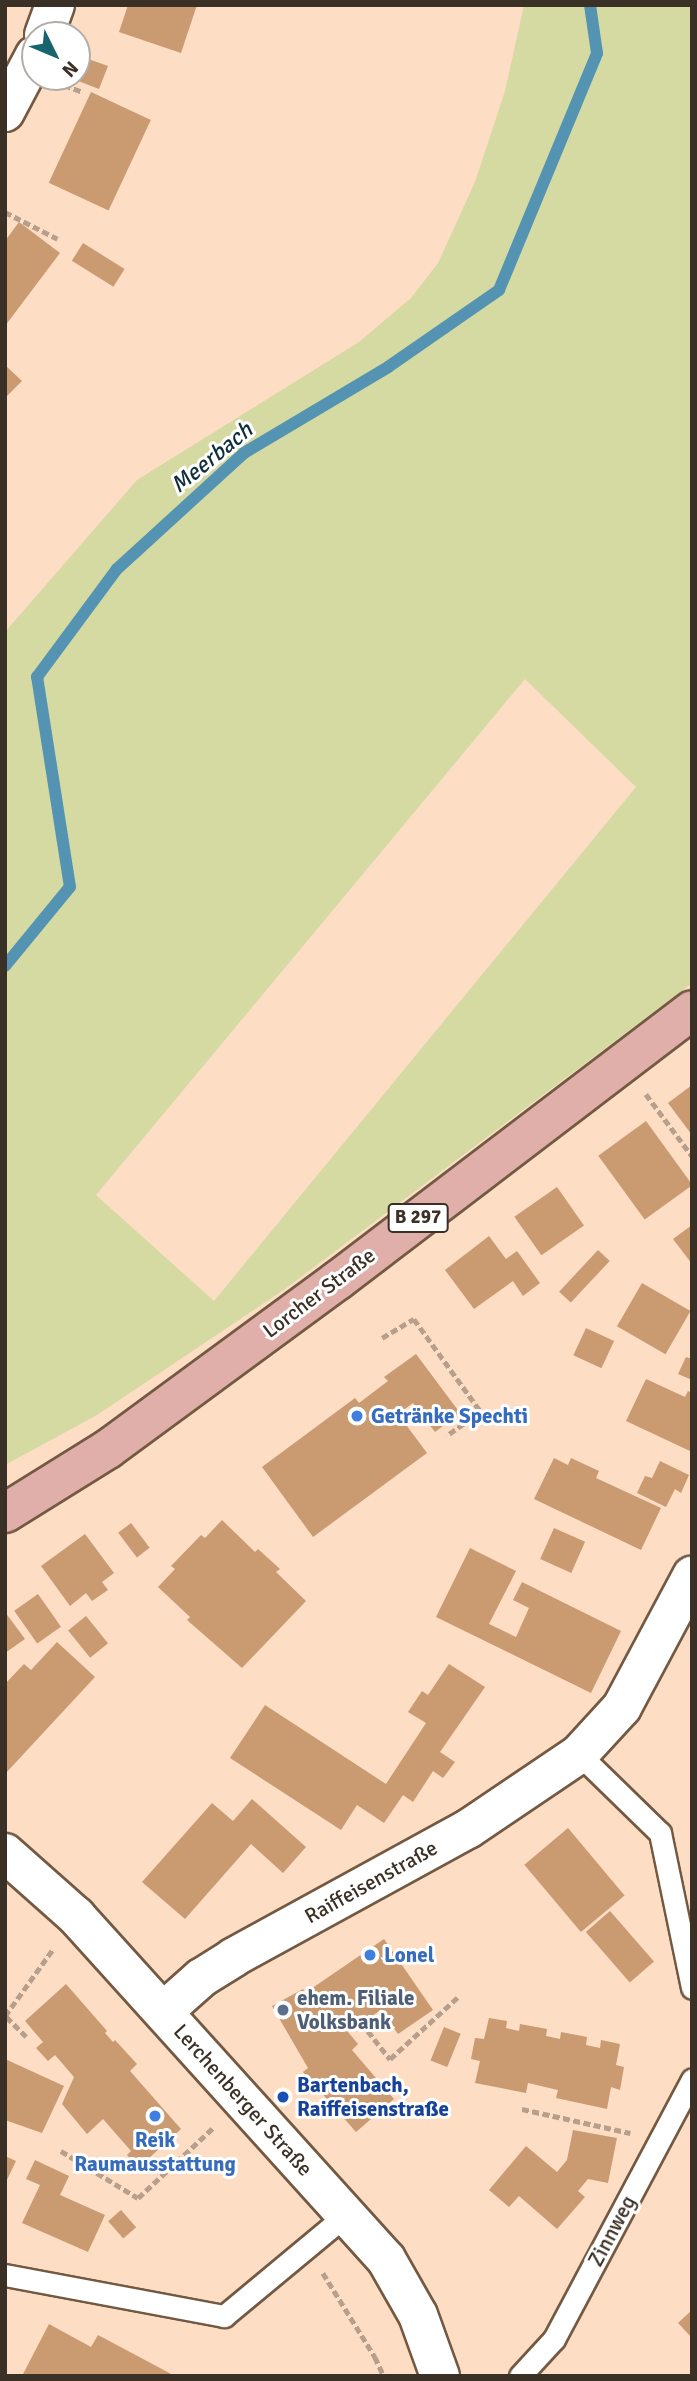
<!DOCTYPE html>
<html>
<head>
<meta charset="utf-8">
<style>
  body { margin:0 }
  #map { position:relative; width:697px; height:2381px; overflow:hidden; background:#fdddc4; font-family:Signika,sans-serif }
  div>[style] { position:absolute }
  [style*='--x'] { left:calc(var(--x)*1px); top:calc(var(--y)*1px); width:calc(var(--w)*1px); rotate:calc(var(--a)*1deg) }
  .green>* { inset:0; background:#d5daa2 }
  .stream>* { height:12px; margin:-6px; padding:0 6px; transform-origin:6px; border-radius:6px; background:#5494b2 }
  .building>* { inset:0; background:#ca9a71; transform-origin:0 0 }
  .path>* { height:4.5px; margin-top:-2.25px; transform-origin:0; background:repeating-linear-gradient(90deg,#b89f8c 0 7px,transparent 0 10.5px) }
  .roads { filter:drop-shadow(2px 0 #735942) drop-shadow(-2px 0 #735942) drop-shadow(0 2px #735942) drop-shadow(0 -2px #735942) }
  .service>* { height:21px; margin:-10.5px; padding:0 10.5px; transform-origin:10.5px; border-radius:10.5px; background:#fff }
  .minor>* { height:38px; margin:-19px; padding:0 19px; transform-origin:19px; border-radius:19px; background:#fff }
  .tertiary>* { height:38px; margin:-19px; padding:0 19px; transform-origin:19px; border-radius:19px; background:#fff }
  .primary>* { height:38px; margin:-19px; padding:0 19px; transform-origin:19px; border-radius:19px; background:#e0afa9 }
  .dots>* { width:19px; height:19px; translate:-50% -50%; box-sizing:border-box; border:4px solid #fff; border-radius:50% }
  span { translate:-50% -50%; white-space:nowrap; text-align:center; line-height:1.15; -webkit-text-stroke:6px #fff; paint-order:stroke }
  .shield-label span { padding:2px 5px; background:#fff; border:2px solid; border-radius:5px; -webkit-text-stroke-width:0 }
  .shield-label { font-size:19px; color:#3b3026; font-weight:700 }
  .street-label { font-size:21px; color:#3b3026 }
  .shop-label { font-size:21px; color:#366cbe; font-weight:700 }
  .left { translate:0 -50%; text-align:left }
  .service-label { font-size:21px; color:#4e5e75; font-weight:700 }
  .transit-label { font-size:21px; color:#164399; font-weight:700 }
  .water-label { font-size:23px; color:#0f2e3b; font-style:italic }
  .frame { position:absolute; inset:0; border:7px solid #3b3026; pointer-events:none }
  .north { position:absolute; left:21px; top:21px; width:70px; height:70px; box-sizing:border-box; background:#fff; border:2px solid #b1aca8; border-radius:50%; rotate:133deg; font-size:19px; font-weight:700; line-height:28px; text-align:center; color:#3b3026 }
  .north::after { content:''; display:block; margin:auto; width:24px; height:32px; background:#17656c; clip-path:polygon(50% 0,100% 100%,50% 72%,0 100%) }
</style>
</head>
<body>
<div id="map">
  <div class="green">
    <div style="clip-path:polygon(evenodd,524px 5px,692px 5px,692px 983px,285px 1289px,97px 1415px,5px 1465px,5px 632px,137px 480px,359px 342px,411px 298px,438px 263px,475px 182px,505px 91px,524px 5px,525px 679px,636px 787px,214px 1301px,96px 1195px,525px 679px)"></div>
  </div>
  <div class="stream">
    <div style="--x:5;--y:966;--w:102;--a:-50.6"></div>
    <div style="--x:70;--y:887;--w:213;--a:-98.9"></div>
    <div style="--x:37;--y:677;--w:134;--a:-53.5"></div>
    <div style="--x:117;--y:569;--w:172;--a:-42.4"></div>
    <div style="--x:244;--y:453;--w:168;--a:-30.8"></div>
    <div style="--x:388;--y:367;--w:135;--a:-34.7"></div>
    <div style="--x:499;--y:290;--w:256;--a:-67.5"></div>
    <div style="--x:597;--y:53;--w:49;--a:-98.3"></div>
  </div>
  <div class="building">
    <div style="clip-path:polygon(128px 5px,197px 5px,181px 53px,119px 32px)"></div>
    <div style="clip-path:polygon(77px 55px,108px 66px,99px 89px,68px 77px,77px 77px)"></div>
    <div style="left:91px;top:92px;width:66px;height:100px;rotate:25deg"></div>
    <div style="clip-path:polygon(19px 222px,60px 253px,5px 326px,5px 241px)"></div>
    <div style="left:83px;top:243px;width:49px;height:21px;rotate:32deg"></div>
    <div style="clip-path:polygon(5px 365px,22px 381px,5px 398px)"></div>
    <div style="clip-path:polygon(692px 1085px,692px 1135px,668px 1103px)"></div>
    <div style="left:646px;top:1121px;width:79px;height:59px;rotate:54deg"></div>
    <div style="left:557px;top:1187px;width:47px;height:52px;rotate:55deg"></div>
    <div style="clip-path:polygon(692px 1225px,692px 1264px,673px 1239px)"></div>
    <div style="clip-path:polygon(489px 1236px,506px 1259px,517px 1251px,540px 1283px,523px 1296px,513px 1281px,474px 1309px,445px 1270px)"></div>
    <div style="left:598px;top:1250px;width:16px;height:57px;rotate:43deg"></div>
    <div style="left:642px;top:1283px;width:56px;height:50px;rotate:30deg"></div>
    <div style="left:586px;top:1328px;width:31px;height:30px;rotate:25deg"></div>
    <div style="clip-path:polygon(416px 1354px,460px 1413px,435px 1432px,413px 1403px,398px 1414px,427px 1453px,313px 1537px,262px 1467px,355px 1398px,359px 1403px,388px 1381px,384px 1377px)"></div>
    <div style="clip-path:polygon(686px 1357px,692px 1359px,692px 1380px,678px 1374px)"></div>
    <div style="clip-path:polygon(646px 1379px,685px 1397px,688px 1391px,692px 1393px,690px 1451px,626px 1421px)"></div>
    <div style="clip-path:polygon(554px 1458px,568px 1465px,571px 1458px,599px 1471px,596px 1478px,661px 1508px,641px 1550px,534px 1499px)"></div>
    <div style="clip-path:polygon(660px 1461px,689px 1475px,681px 1493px,675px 1489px,666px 1507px,637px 1493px,645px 1476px,652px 1478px)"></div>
    <div style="clip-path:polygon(222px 1520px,255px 1552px,258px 1549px,280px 1569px,276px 1572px,306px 1601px,242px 1668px,187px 1620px,190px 1617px,158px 1587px,175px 1569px,171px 1566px,201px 1535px,205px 1538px)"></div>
    <div style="left:131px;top:1523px;width:31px;height:16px;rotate:53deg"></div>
    <div style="left:554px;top:1528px;width:34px;height:34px;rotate:24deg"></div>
    <div style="clip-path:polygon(85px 1534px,114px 1573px,102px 1582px,108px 1590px,92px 1601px,86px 1593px,70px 1606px,41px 1566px)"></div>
    <div style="clip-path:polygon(470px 1548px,516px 1571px,489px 1624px,516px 1637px,529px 1608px,513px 1600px,522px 1582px,621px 1631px,591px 1693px,436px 1617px)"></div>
    <div style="left:38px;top:1594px;width:40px;height:29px;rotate:55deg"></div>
    <div style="clip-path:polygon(5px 1612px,25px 1639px,5px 1653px)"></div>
    <div style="left:86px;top:1616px;width:35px;height:23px;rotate:51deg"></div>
    <div style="clip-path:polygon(57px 1642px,95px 1677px,5px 1774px,5px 1684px,24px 1664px,31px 1670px)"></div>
    <div style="clip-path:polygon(449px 1664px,485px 1687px,440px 1752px,455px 1762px,443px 1778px,433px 1771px,413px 1802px,403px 1795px,384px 1823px,357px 1805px,341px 1830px,230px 1758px,265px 1705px,386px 1784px,426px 1723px,408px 1712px,422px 1691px,428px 1695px)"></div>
    <div style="clip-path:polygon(252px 1799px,306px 1847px,283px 1873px,251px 1844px,185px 1919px,142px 1882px,212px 1803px,233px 1821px)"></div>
    <div style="left:568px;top:1828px;width:88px;height:57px;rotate:50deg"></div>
    <div style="left:610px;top:1911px;width:67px;height:32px;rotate:49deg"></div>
    <div style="clip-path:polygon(384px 1939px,433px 2010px,398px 2034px,381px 2010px,348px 2032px,358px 2044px,352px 2050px,394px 2099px,356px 2132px,303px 2072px,308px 2068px,272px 2006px,303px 1989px,305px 1993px)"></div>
    <div style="clip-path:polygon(66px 1984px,107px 2031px,105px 2033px,113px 2042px,115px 2040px,137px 2064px,130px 2071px,181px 2129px,138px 2168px,127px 2155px,131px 2151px,103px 2119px,87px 2134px,62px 2104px,74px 2077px,55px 2055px,48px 2061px,36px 2048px,43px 2042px,25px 2021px)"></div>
    <div style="clip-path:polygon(489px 2018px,507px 2021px,506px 2028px,519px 2031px,520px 2024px,547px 2029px,546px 2036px,560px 2039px,561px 2032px,587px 2037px,586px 2045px,600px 2048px,601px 2040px,620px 2044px,616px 2065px,624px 2067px,620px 2090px,611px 2087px,607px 2109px,556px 2098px,558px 2090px,528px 2083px,526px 2093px,475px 2083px,480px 2061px,471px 2059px,475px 2038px,484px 2039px)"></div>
    <div style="left:444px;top:2027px;width:18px;height:36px;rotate:22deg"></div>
    <div style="clip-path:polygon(5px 2059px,64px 2086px,42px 2133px,5px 2120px)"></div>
    <div style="clip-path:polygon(573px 2130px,617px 2138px,608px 2183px,588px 2179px,578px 2191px,585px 2197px,557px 2229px,519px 2196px,509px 2207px,489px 2190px,526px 2146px,557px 2172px,567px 2160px)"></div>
    <div style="clip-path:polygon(5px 2156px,16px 2161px,5px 2184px)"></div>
    <div style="clip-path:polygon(35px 2160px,69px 2176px,60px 2195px,105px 2215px,88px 2252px,22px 2223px,40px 2185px,26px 2179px)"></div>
    <div style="left:121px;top:2210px;width:23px;height:17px;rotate:49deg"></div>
    <div style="clip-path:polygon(692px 2310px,692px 2338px,678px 2323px)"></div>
    <div style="clip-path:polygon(49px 2324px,91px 2347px,98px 2335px,175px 2376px,22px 2376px)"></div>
  </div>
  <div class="path">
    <div style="--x:64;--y:85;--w:20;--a:20"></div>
    <div style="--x:5;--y:212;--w:59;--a:27"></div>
    <div style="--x:646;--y:1094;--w:77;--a:53.4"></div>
    <div style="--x:382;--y:1338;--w:37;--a:-31"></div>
    <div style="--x:414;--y:1319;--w:115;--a:54.2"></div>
    <div style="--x:481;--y:1412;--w:42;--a:144.8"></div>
    <div style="--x:368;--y:2031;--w:36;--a:52"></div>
    <div style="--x:390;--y:2059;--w:93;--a:-42.4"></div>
    <div style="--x:26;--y:2037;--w:30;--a:-135"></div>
    <div style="--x:5;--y:2016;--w:82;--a:-54.4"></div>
    <div style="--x:522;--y:2109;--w:111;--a:12.5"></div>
    <div style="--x:61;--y:2151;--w:90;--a:31.4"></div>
    <div style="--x:138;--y:2198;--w:104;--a:-43.1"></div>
    <div style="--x:323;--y:2273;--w:99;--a:58.2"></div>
    <div style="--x:375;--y:2357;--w:21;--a:65"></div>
  </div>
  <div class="roads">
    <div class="service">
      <div style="--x:579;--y:1754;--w:113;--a:44.3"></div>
      <div style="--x:660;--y:1833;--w:158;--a:78.3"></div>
      <div style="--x:5;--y:2275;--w:223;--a:10.6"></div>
      <div style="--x:224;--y:2316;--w:160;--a:-39.7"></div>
      <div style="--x:520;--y:2376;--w:50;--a:-47.4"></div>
      <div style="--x:554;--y:2339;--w:294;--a:-62"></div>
    </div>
    <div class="minor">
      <div style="--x:44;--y:35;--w:32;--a:-70"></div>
      <div style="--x:5;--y:112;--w:64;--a:-62.2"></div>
      <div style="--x:164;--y:2011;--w:50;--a:-41.7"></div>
      <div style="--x:201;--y:1978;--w:39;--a:-32"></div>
      <div style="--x:234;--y:1957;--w:267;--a:-28.7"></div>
      <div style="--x:468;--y:1829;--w:134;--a:-34"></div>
      <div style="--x:579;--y:1754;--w:64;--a:-47.5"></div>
      <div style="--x:622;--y:1707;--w:149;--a:-61.9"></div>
    </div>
    <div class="tertiary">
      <div style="--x:5;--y:1853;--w:95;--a:41.6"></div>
      <div style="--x:76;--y:1916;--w:462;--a:47.9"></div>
      <div style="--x:386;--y:2259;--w:64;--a:60.3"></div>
      <div style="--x:418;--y:2315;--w:65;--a:70.2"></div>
    </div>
    <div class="primary">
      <div style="--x:5;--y:1513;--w:121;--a:-31.9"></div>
      <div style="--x:108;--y:1449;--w:285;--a:-36.3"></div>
      <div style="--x:338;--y:1280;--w:445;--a:-37.3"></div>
    </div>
  </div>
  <div class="dots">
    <div style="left:357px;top:1416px;background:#3f7fe0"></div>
    <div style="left:370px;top:1955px;background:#3f7fe0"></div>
    <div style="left:283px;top:2010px;background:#5c6f8a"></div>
    <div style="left:283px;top:2097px;background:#1a4fb4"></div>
    <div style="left:155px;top:2116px;background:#3f7fe0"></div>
  </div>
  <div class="shield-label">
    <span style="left:418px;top:1218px">B 297</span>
  </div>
  <div class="street-label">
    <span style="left:319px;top:1293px;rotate:-37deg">Lorcher Straße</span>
    <span style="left:371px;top:1882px;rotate:-29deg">Raiffeisenstraße</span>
    <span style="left:243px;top:2100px;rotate:48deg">Lerchenberger Straße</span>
    <span style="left:612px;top:2231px;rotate:-62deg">Zinnweg</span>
  </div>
  <div class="shop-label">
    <span class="left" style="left:371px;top:1416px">Getränke Spechti</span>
    <span class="left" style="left:384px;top:1955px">Lonel</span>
    <span style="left:155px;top:2152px">Reik<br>Raumausstattung</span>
  </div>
  <div class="service-label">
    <span class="left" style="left:297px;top:2010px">ehem. Filiale<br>Volksbank</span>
  </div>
  <div class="transit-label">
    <span class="left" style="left:297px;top:2097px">Bartenbach,<br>Raiffeisenstraße</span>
  </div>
  <div class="water-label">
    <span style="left:212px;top:458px;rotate:-39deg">Meerbach</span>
  </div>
  <div class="frame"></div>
  <div class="north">N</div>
</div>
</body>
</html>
